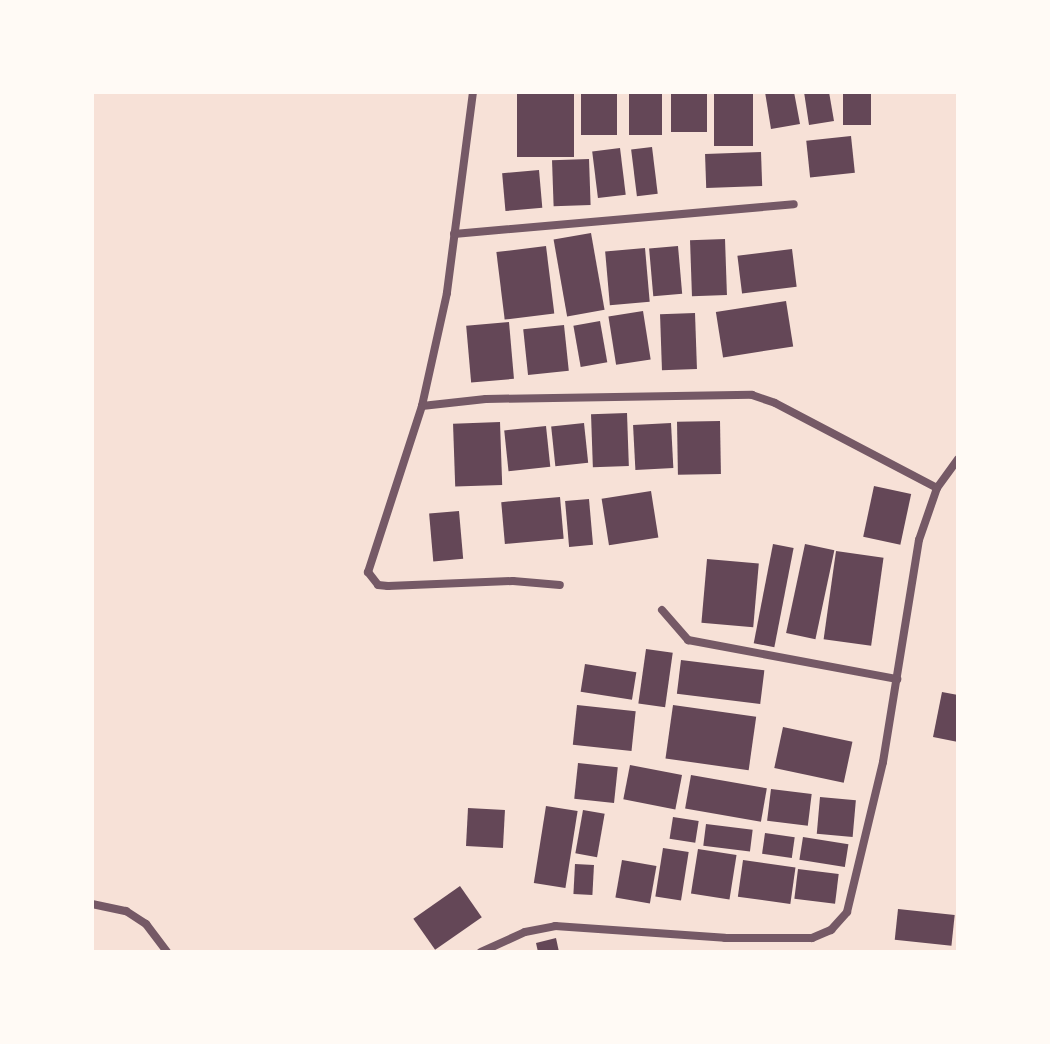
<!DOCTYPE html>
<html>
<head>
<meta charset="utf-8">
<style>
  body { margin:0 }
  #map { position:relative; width:1050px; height:1044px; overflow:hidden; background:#f7e1d7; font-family:Mulish,sans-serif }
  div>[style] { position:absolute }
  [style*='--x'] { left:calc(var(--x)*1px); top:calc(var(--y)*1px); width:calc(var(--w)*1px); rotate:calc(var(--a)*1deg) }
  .building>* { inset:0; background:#644757; transform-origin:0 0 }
  .minor>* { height:8px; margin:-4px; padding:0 4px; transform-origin:4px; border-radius:4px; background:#755966 }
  span { translate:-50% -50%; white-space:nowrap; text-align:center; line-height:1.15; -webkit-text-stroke:7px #fffaf5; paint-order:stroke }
  .frame { position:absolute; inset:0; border:94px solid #fffaf5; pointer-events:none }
</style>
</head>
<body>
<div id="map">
  <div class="building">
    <div style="left:517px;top:92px;width:57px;height:65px"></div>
    <div style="left:581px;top:92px;width:36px;height:43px"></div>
    <div style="left:629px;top:92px;width:33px;height:43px"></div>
    <div style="left:671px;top:92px;width:36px;height:40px"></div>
    <div style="left:714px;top:92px;width:39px;height:54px"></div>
    <div style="clip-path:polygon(765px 92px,794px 92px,800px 124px,771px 129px)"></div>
    <div style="clip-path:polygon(804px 92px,829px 92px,834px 121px,809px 125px)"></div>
    <div style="left:843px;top:92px;width:28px;height:33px"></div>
    <div style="left:851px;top:136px;width:37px;height:45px;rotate:84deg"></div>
    <div style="left:652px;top:147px;width:47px;height:21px;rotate:83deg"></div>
    <div style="left:620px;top:148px;width:47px;height:28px;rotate:83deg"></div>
    <div style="left:761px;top:152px;width:34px;height:56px;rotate:88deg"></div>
    <div style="left:589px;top:159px;width:46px;height:37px;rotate:88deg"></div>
    <div style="left:539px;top:170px;width:38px;height:37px;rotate:85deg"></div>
    <div style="left:591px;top:233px;width:78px;height:38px;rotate:80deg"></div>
    <div style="left:725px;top:239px;width:56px;height:35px;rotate:88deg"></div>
    <div style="left:546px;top:246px;width:68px;height:50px;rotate:83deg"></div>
    <div style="left:678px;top:246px;width:48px;height:29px;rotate:85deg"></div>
    <div style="left:645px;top:248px;width:54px;height:40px;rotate:85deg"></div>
    <div style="left:792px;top:249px;width:38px;height:55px;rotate:83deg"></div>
    <div style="left:786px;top:301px;width:46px;height:71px;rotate:81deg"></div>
    <div style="left:643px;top:311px;width:49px;height:35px;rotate:81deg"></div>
    <div style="left:695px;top:313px;width:56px;height:35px;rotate:88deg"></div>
    <div style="left:600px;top:321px;width:42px;height:27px;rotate:80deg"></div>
    <div style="left:509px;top:322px;width:57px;height:43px;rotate:85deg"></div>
    <div style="left:564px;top:325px;width:46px;height:41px;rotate:84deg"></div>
    <div style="left:627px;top:413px;width:53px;height:36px;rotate:88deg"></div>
    <div style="left:720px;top:421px;width:53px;height:43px;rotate:89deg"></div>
    <div style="left:500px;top:422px;width:63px;height:47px;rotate:88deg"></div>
    <div style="left:584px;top:423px;width:40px;height:33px;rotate:84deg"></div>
    <div style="left:671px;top:423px;width:45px;height:38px;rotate:87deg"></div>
    <div style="left:546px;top:426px;width:41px;height:42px;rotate:84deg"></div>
    <div style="left:874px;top:486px;width:38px;height:52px;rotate:12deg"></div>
    <div style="left:651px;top:491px;width:47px;height:50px;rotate:81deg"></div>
    <div style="left:560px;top:497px;width:42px;height:59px;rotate:85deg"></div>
    <div style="left:589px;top:499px;width:46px;height:24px;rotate:85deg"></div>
    <div style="left:459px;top:511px;width:48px;height:30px;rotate:85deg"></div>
    <div style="left:773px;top:544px;width:21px;height:101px;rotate:11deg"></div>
    <div style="left:805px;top:544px;width:30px;height:91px;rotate:12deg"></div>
    <div style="left:836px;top:551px;width:48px;height:89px;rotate:8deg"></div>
    <div style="left:707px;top:559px;width:52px;height:64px;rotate:5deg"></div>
    <div style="left:646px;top:649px;width:27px;height:55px;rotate:8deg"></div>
    <div style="left:681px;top:660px;width:84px;height:34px;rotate:7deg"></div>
    <div style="left:585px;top:664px;width:52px;height:28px;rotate:9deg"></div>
    <div style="clip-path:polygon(942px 692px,958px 695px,958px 742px,933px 737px)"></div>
    <div style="left:577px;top:705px;width:59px;height:40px;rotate:6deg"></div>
    <div style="left:673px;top:705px;width:84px;height:54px;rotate:8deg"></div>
    <div style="left:783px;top:727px;width:71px;height:42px;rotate:12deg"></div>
    <div style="left:578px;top:763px;width:40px;height:36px;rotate:6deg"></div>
    <div style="left:630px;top:765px;width:53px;height:35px;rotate:11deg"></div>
    <div style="left:691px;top:775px;width:77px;height:34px;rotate:10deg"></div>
    <div style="left:771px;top:789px;width:41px;height:32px;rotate:7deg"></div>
    <div style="left:820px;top:797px;width:36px;height:37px;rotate:5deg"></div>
    <div style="left:546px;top:806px;width:32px;height:78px;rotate:9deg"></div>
    <div style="left:468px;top:808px;width:37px;height:38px;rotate:3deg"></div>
    <div style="left:583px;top:810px;width:22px;height:44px;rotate:10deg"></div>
    <div style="left:673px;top:817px;width:26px;height:22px;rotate:9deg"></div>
    <div style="left:706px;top:824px;width:47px;height:22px;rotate:7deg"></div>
    <div style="left:765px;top:833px;width:30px;height:21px;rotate:8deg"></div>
    <div style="left:803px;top:837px;width:46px;height:23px;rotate:9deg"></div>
    <div style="left:663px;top:848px;width:26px;height:49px;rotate:9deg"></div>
    <div style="left:698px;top:849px;width:39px;height:45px;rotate:9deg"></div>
    <div style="left:622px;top:860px;width:35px;height:38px;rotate:10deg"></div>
    <div style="left:743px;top:860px;width:53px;height:37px;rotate:8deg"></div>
    <div style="left:575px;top:864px;width:19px;height:30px;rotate:3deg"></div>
    <div style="left:798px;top:869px;width:41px;height:30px;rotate:7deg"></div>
    <div style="left:460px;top:886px;width:38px;height:57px;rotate:55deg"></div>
    <div style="left:898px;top:909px;width:57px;height:31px;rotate:6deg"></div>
    <div style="clip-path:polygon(556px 938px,559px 952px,538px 952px,536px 943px)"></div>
  </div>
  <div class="minor">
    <div style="--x:473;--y:92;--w:203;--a:97.4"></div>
    <div style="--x:447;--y:293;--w:116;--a:102.5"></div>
    <div style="--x:422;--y:406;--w:175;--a:108"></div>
    <div style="--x:368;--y:572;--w:16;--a:52"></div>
    <div style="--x:378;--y:585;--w:10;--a:6"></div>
    <div style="--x:388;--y:586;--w:125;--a:-2.3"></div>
    <div style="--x:513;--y:581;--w:47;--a:4.9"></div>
    <div style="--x:454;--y:234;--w:341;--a:-5"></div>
    <div style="--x:422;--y:406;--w:64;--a:-6.2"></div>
    <div style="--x:486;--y:399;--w:266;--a:-0.9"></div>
    <div style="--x:752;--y:395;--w:24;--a:19"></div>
    <div style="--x:775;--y:403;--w:183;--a:27.7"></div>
    <div style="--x:662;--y:610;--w:40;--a:49"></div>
    <div style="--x:688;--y:640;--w:213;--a:10.6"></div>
    <div style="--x:92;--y:904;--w:35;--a:12"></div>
    <div style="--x:126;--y:911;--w:24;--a:33"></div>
    <div style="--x:146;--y:924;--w:35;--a:53"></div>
    <div style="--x:481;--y:952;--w:48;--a:-24.4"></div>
    <div style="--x:525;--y:932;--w:31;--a:-11"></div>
    <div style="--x:555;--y:926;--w:170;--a:4"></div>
    <div style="--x:725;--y:938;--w:87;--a:0"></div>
    <div style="--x:812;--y:938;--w:21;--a:-23"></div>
    <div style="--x:831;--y:930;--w:24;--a:-48"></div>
    <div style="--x:847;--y:912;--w:154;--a:-76.5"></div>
    <div style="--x:883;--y:762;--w:225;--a:-80.8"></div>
    <div style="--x:919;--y:540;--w:55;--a:-70.9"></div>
    <div style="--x:937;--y:488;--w:36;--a:-54"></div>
  </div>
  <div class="frame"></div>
</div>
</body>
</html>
